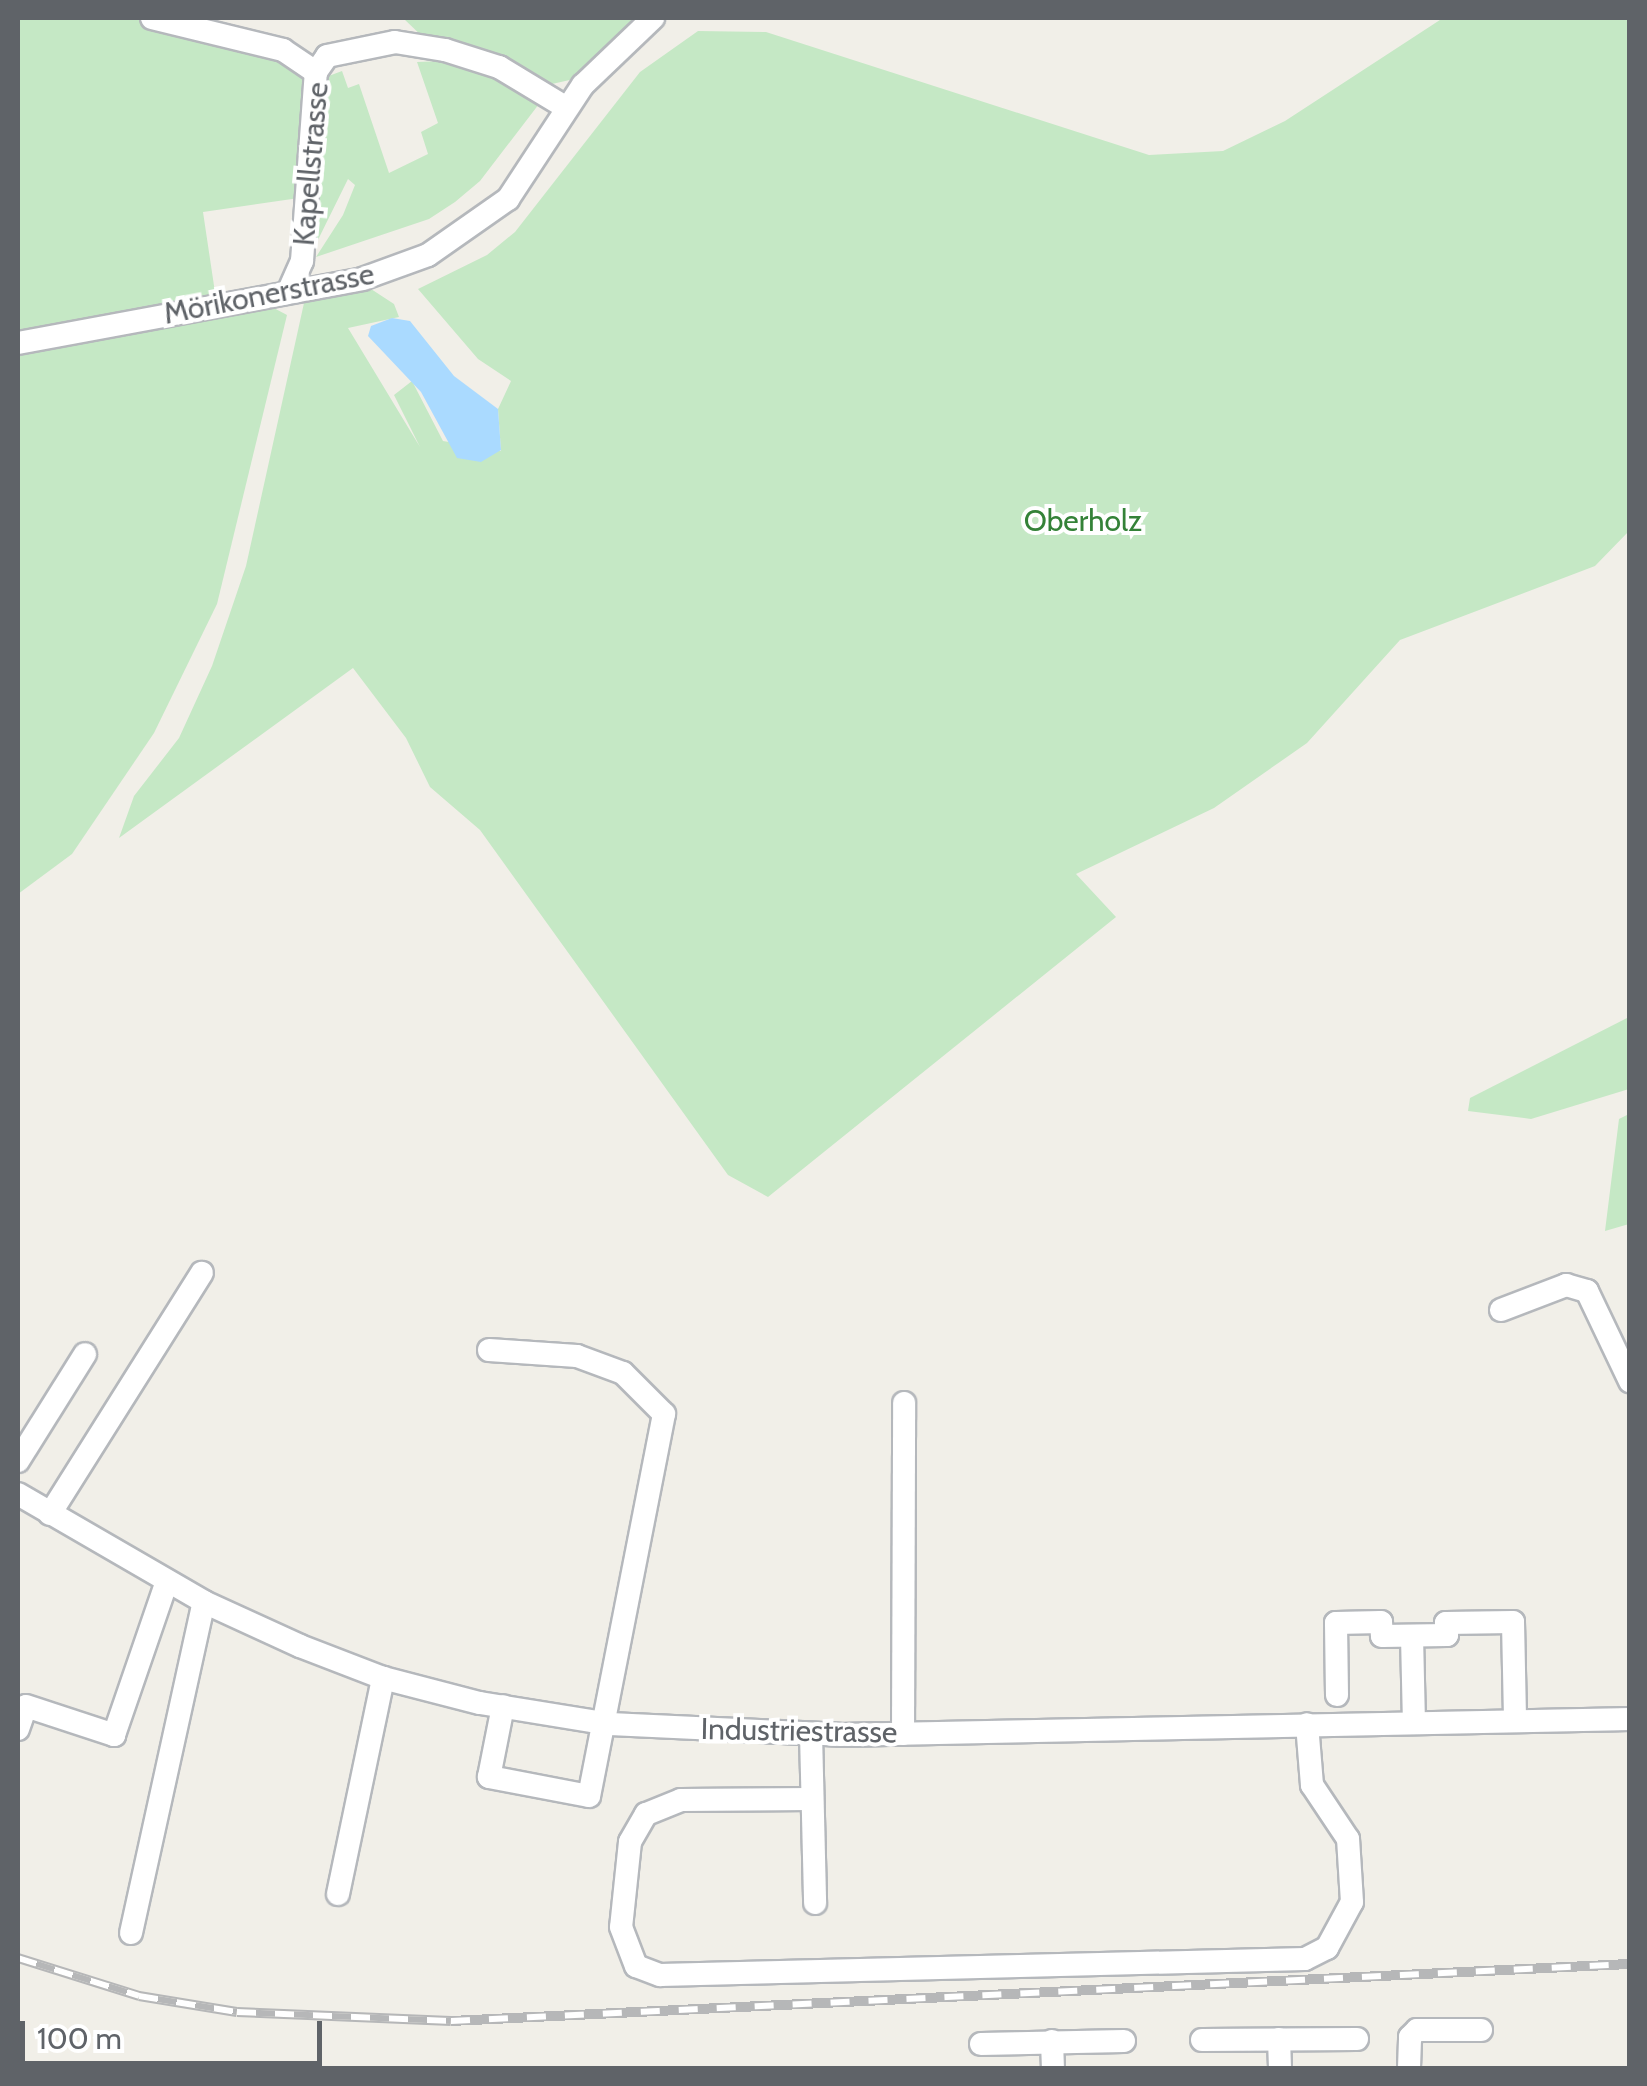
<!DOCTYPE html>
<html>
<head>
<meta charset="utf-8">
<style>
  body { margin:0 }
  #map { position:relative; width:1647px; height:2086px; overflow:hidden; background:#f1efe8; font-family:Cabin,sans-serif }
  div>[style] { position:absolute }
  [style*='--x'] { left:calc(var(--x)*1px); top:calc(var(--y)*1px); width:calc(var(--w)*1px); rotate:calc(var(--a)*1deg) }
  .green>* { inset:0; background:#c5e8c5 }
  .water>* { inset:0; background:#aadaff }
  .roads { filter:drop-shadow(2px 0 #b5b8bc) drop-shadow(-2px 0 #b5b8bc) drop-shadow(0 2px #b5b8bc) drop-shadow(0 -2px #b5b8bc) }
  .minor>* { height:22px; margin:-11px; padding:0 11px; transform-origin:11px; border-radius:11px; background:#fff }
  .rail>* { height:10px; margin-top:-5px; transform-origin:0; background:repeating-linear-gradient(90deg,#fff 0 19px,#b6b7b8 0 38px); box-sizing:border-box; border-block:2px solid #b6b7b8 }
  span { translate:-50% -50%; white-space:nowrap; text-align:center; line-height:1.15; -webkit-text-stroke:8px #fff; paint-order:stroke }
  .street-label { font-size:30px; color:#5f6368 }
  .park-label { font-size:30px; color:#348238 }
  .frame { position:absolute; inset:0; border:20px solid #5f6368; pointer-events:none }
  .scale { position:absolute; left:20px; top:2021px; width:302px; height:45px; box-sizing:border-box; border:5px solid #5f6368; border-top:0; padding-left:12px; font-size:30px; line-height:35px; white-space:nowrap; color:#5f6368; -webkit-text-stroke:8px #fff; paint-order:stroke }
</style>
</head>
<body>
<div id="map">
  <div class="green">
    <div style="clip-path:polygon(18px 18px,135px 18px,280px 56px,303px 79px,299px 198px,203px 212px,216px 299px,18px 330px)"></div>
    <div style="clip-path:polygon(403px 18px,637px 18px,574px 79px,552px 84px,427px 41px)"></div>
    <div style="clip-path:polygon(1443px 18px,1629px 18px,1629px 531px,1595px 566px,1400px 640px,1307px 743px,1214px 808px,1076px 874px,1116px 917px,768px 1197px,728px 1175px,480px 830px,430px 787px,406px 738px,353px 668px,119px 838px,134px 796px,179px 738px,212px 666px,246px 566px,304px 303px,371px 289px,394px 304px,399px 317px,348px 328px,420px 447px,394px 395px,412px 381px,443px 441px,501px 451px,498px 409px,511px 381px,478px 359px,418px 289px,487px 255px,515px 232px,640px 72px,698px 31px,766px 32px,1149px 155px,1223px 151px,1285px 121px)"></div>
    <div style="clip-path:polygon(443px 61px,523px 89px,539px 104px,480px 181px,455px 202px,429px 219px,316px 257px,343px 215px,355px 185px,348px 179px,311px 254px,326px 77px,342px 71px,348px 88px,359px 84px,389px 173px,428px 154px,421px 132px,438px 123px,417px 62px)"></div>
    <div style="clip-path:polygon(270px 306px,287px 315px,217px 604px,154px 733px,72px 854px,18px 894px,18px 356px)"></div>
    <div style="clip-path:polygon(1629px 1017px,1629px 1089px,1531px 1119px,1468px 1111px,1470px 1098px)"></div>
    <div style="clip-path:polygon(1629px 1114px,1629px 1224px,1605px 1231px,1619px 1119px)"></div>
  </div>
  <div class="water">
    <div style="clip-path:polygon(392px 318px,410px 321px,454px 376px,498px 409px,501px 450px,481px 462px,457px 458px,421px 392px,368px 336px,371px 326px)"></div>
  </div>
  <div class="roads">
    <div class="minor">
      <div style="--x:152;--y:18;--w:135;--a:13.7"></div>
      <div style="--x:283;--y:50;--w:40;--a:34"></div>
      <div style="--x:290;--y:288;--w:30;--a:-66"></div>
      <div style="--x:302;--y:261;--w:190;--a:-85.8"></div>
      <div style="--x:316;--y:72;--w:19;--a:-55"></div>
      <div style="--x:327;--y:56;--w:69;--a:-11.6"></div>
      <div style="--x:395;--y:42;--w:51;--a:9.1"></div>
      <div style="--x:445;--y:50;--w:57;--a:17.5"></div>
      <div style="--x:499;--y:67;--w:79;--a:31.1"></div>
      <div style="--x:18;--y:343;--w:350;--a:-10.5"></div>
      <div style="--x:362;--y:279;--w:70;--a:-20"></div>
      <div style="--x:428;--y:255;--w:98;--a:-35"></div>
      <div style="--x:508;--y:199;--w:136;--a:-56.7"></div>
      <div style="--x:583;--y:85;--w:97;--a:-43.7"></div>
      <div style="--x:1501;--y:1310;--w:70;--a:-21"></div>
      <div style="--x:1566;--y:1285;--w:22;--a:16"></div>
      <div style="--x:1587;--y:1291;--w:100;--a:64.5"></div>
      <div style="--x:489;--y:1350;--w:88;--a:3.9"></div>
      <div style="--x:577;--y:1356;--w:49;--a:20.3"></div>
      <div style="--x:623;--y:1373;--w:58;--a:45"></div>
      <div style="--x:664;--y:1414;--w:389;--a:101.1"></div>
      <div style="--x:589;--y:1796;--w:102;--a:-169.2"></div>
      <div style="--x:489;--y:1777;--w:72;--a:-78.8"></div>
      <div style="--x:18;--y:1461;--w:126;--a:-57.9"></div>
      <div style="--x:18;--y:1494;--w:215;--a:30.1"></div>
      <div style="--x:204;--y:1602;--w:106;--a:24.6"></div>
      <div style="--x:300;--y:1646;--w:89;--a:21.1"></div>
      <div style="--x:383;--y:1678;--w:100;--a:14.5"></div>
      <div style="--x:480;--y:1703;--w:132;--a:9.2"></div>
      <div style="--x:610;--y:1724;--w:230;--a:2.7"></div>
      <div style="--x:840;--y:1735;--w:790;--a:-1.16"></div>
      <div style="--x:50;--y:1514;--w:285;--a:-57.8"></div>
      <div style="--x:1412;--y:1636;--w:87;--a:88.7"></div>
      <div style="--x:1337;--y:1695;--w:72;--a:-90.8"></div>
      <div style="--x:1336;--y:1623;--w:45;--a:-1.3"></div>
      <div style="--x:1381;--y:1622;--w:14;--a:86"></div>
      <div style="--x:1382;--y:1636;--w:65;--a:-0.9"></div>
      <div style="--x:1447;--y:1635;--w:12;--a:-95"></div>
      <div style="--x:1446;--y:1623;--w:67;--a:-0.9"></div>
      <div style="--x:1513;--y:1622;--w:99;--a:88.8"></div>
      <div style="--x:18;--y:1729;--w:24;--a:-71"></div>
      <div style="--x:26;--y:1706;--w:93;--a:18.2"></div>
      <div style="--x:114;--y:1735;--w:163;--a:-71"></div>
      <div style="--x:811;--y:1734;--w:169;--a:88.6"></div>
      <div style="--x:903;--y:1734;--w:331;--a:-89.8"></div>
      <div style="--x:812;--y:1799;--w:131;--a:179.6"></div>
      <div style="--x:681;--y:1800;--w:38;--a:158"></div>
      <div style="--x:646;--y:1814;--w:32;--a:120"></div>
      <div style="--x:630;--y:1842;--w:85;--a:96"></div>
      <div style="--x:621;--y:1927;--w:42;--a:69"></div>
      <div style="--x:636;--y:1966;--w:26;--a:21"></div>
      <div style="--x:660;--y:1975;--w:645;--a:-1.42"></div>
      <div style="--x:1305;--y:1959;--w:25;--a:-27"></div>
      <div style="--x:1327;--y:1948;--w:52;--a:-61.5"></div>
      <div style="--x:1352;--y:1902;--w:63;--a:-93.6"></div>
      <div style="--x:1348;--y:1839;--w:65;--a:-123.7"></div>
      <div style="--x:1312;--y:1785;--w:61;--a:-94.7"></div>
      <div style="--x:338;--y:1894;--w:221;--a:-78.2"></div>
      <div style="--x:131;--y:1933;--w:339;--a:-77.6"></div>
      <div style="--x:1279;--y:2039;--w:29;--a:88"></div>
      <div style="--x:1202;--y:2040;--w:155;--a:-0.4"></div>
      <div style="--x:1052;--y:2041;--w:27;--a:88"></div>
      <div style="--x:981;--y:2044;--w:143;--a:-1.2"></div>
      <div style="--x:1409;--y:2068;--w:31;--a:-88"></div>
      <div style="--x:1410;--y:2037;--w:10;--a:-45"></div>
      <div style="--x:1417;--y:2030;--w:64;--a:0"></div>
    </div>
  </div>
  <div class="rail">
    <div style="--x:18;--y:1958;--w:127;--a:17.4"></div>
    <div style="--x:139;--y:1996;--w:99;--a:9.3"></div>
    <div style="--x:237;--y:2012;--w:214;--a:2.4"></div>
    <div style="--x:451;--y:2021;--w:1180;--a:-2.77"></div>
  </div>
  <div class="street-label">
    <span style="left:311px;top:164px;rotate:-85deg">Kapellstrasse</span>
    <span style="left:269px;top:294px;rotate:-11deg">Mörikonerstrasse</span>
    <span style="left:799px;top:1731px;rotate:1deg">Industriestrasse</span>
  </div>
  <div class="park-label">
    <span style="left:1083px;top:521px">Oberholz</span>
  </div>
  <div class="frame"></div>
  <div class="scale">100 m</div>
</div>
</body>
</html>
